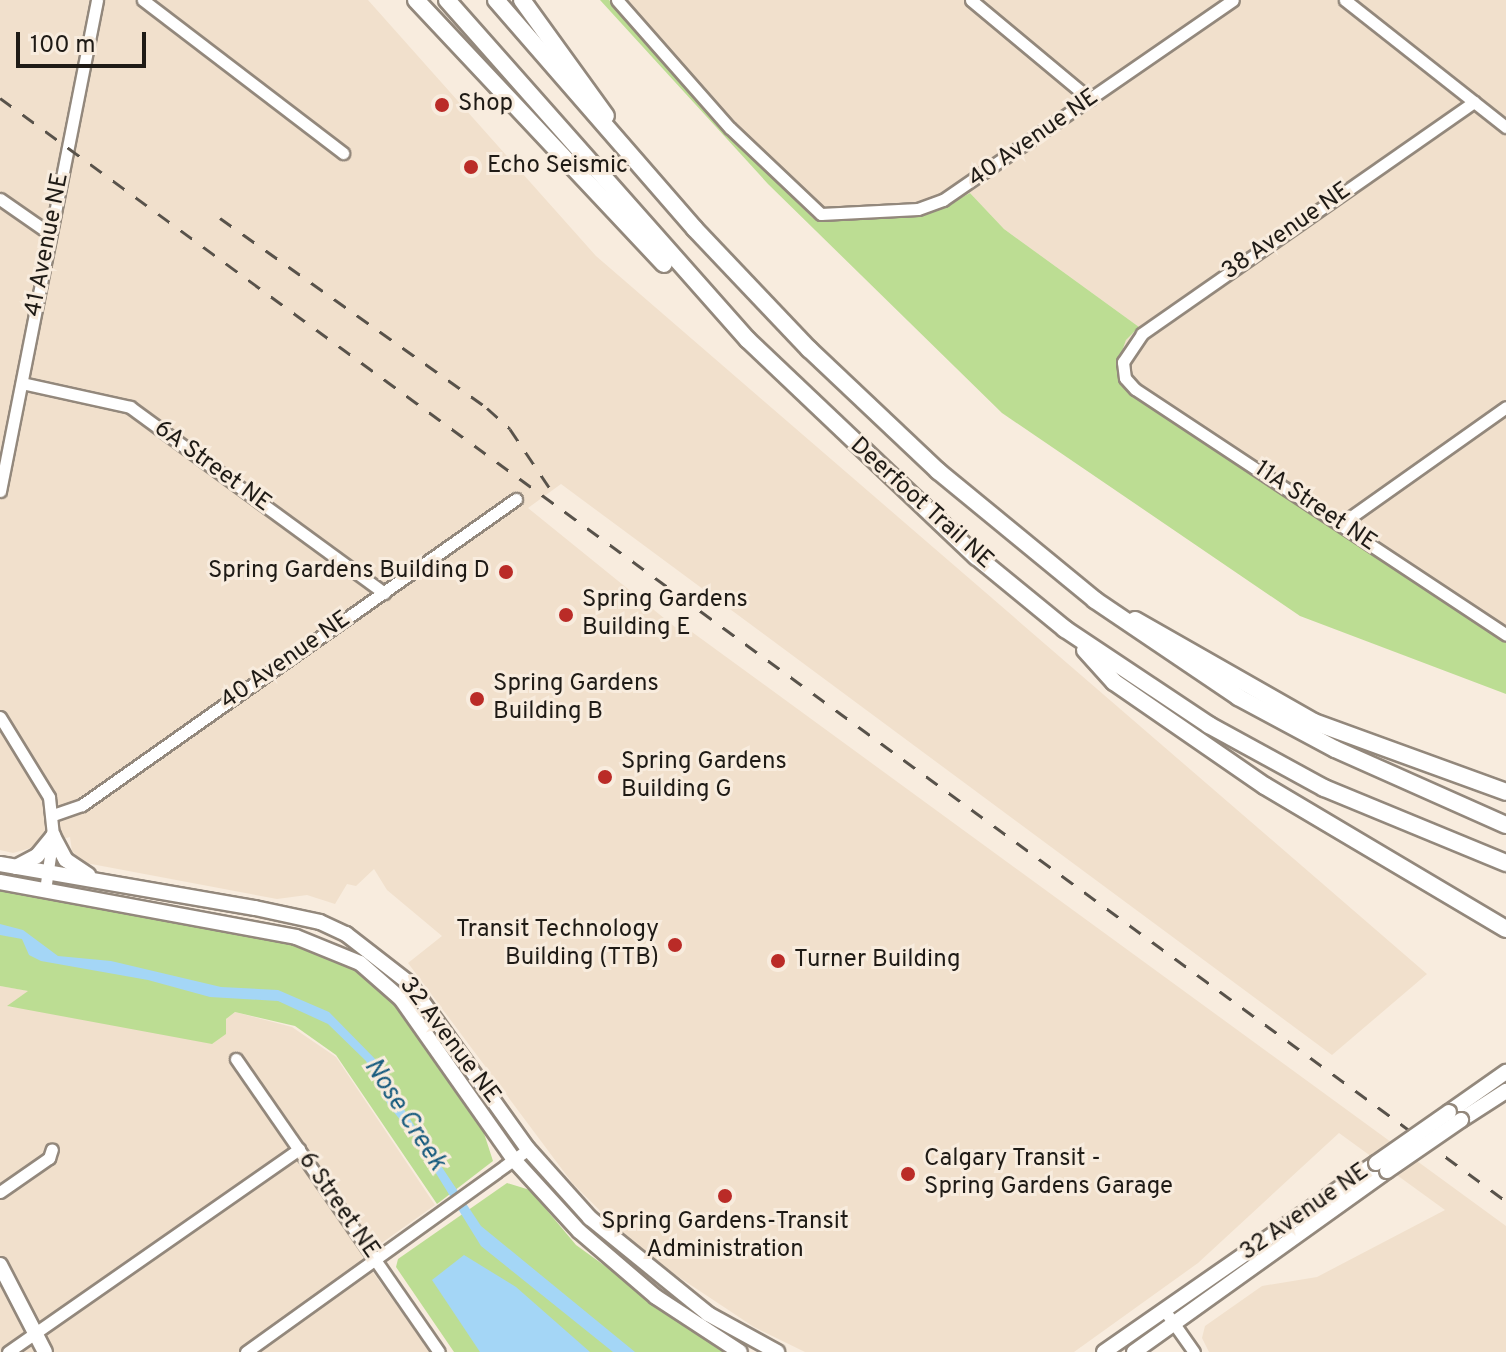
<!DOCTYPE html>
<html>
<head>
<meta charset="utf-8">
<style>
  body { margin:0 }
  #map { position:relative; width:1506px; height:1352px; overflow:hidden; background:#f8ecde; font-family:Overpass,sans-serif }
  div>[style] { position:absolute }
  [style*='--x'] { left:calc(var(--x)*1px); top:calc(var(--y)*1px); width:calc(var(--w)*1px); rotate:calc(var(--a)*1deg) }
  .built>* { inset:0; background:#f1e0cc }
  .green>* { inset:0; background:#bcdd93 }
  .water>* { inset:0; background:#a4d6f6 }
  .roads { filter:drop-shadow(2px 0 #93887c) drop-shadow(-2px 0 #93887c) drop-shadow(0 2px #93887c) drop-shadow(0 -2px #93887c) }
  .minor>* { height:11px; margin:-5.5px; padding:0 5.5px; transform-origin:5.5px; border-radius:5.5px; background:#fff }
  .major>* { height:14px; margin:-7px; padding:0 7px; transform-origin:7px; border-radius:7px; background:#fff }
  .highway>* { height:16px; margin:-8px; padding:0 8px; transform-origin:8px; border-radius:8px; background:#fff }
  .rail>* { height:3px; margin-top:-1.5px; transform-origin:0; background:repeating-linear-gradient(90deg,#58524a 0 14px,transparent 0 28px) }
  .bridges { filter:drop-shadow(2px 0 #93887c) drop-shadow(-2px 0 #93887c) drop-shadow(0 2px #93887c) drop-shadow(0 -2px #93887c) }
  .major-bridge>* { height:14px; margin:-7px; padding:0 7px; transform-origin:7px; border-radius:7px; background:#fff }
  .dots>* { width:22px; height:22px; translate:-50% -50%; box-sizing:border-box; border:4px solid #f8ecde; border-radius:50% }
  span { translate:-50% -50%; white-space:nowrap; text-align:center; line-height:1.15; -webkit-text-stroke:6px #f8ecde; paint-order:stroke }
  .poi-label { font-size:24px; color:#1f1b16 }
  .left { translate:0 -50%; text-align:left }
  .right { translate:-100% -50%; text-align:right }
  .street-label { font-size:24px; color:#1f1b16 }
  .water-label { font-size:26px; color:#195c7f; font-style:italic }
  .scale { position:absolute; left:16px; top:32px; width:130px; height:36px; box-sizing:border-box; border:4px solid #1f1b16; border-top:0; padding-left:10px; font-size:24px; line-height:28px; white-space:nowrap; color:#1f1b16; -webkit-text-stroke:6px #f8ecde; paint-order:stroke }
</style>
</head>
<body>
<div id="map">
  <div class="built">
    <div style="clip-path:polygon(0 0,368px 0,596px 256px,1427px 974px,1332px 1055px,561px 484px,528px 508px,675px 627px,681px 624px,1506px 1226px,1506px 1352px,1209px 1352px,1202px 1338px,1205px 1326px,1262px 1286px,1317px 1277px,1445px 1210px,1339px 1133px,1198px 1263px,1074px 1352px,805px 1352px,754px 1327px,644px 1254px,573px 1184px,408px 963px,442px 936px,387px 890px,374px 869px,356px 886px,347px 884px,335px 904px,307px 895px,277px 899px,86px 863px,72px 852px,70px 837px,13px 853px,0 850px)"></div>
    <div style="clip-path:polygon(609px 0,1506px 0,1506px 642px,1132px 391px,1119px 360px,1126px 340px,1139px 327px,1004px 229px,970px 193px,934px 212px,911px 216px,813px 218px,720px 126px)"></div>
    <div style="clip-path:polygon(0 986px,29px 991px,8px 1007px,226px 1019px,235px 1012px,292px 1027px,336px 1057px,435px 1205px,362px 1257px,430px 1352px,0 1352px)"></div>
  </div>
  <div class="green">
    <div style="clip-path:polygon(600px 0,609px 0,720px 126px,813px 218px,911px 216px,934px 212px,970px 193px,1004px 229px,1139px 327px,1126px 340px,1119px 360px,1132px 391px,1506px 642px,1506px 694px,1300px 616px,1002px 413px,768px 184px)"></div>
    <div style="clip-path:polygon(0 887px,291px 942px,348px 963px,399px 1006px,481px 1124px,493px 1161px,437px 1204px,336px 1055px,295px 1026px,235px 1012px,226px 1019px,226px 1034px,212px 1044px,7px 1006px,28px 991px,0 986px)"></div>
    <div style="clip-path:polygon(507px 1183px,530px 1190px,576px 1245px,724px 1352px,454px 1352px,396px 1267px,398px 1259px)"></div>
  </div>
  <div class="water">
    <div style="clip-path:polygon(0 924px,23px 930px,58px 956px,111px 961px,221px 987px,278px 990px,329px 1012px,381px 1065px,406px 1113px,481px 1226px,635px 1352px,613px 1352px,481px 1246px,411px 1133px,388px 1105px,366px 1061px,328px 1024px,278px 1001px,210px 997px,148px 980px,41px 961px,29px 955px,22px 939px,0 935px)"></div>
    <div style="clip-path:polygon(464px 1255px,516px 1287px,590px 1352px,480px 1352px,432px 1280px)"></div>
  </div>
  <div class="roads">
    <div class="minor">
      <div style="--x:143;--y:0;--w:252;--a:37.4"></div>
      <div style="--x:617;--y:0;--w:171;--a:48.6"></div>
      <div style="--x:730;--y:128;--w:125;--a:43.4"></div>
      <div style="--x:821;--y:214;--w:97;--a:-3"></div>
      <div style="--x:918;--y:209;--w:27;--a:-20"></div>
      <div style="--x:943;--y:200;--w:352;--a:-34.6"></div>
      <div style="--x:971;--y:0;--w:155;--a:39.8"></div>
      <div style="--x:1345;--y:0;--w:205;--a:38.3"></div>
      <div style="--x:1474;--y:102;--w:405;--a:145.1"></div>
      <div style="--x:1142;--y:334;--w:34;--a:124"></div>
      <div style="--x:1123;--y:362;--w:16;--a:83"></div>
      <div style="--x:1125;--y:378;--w:15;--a:48"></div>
      <div style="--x:1135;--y:389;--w:445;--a:33.5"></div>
      <div style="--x:0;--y:199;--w:60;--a:34.8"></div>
      <div style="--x:22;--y:383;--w:111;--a:12.5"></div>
      <div style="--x:130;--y:407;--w:315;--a:36.2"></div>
      <div style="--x:0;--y:491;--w:500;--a:-78.82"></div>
      <div style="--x:1341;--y:524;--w:202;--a:-35.3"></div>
      <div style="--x:0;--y:717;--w:94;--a:58.5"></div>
      <div style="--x:49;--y:797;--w:39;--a:84"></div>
      <div style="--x:53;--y:836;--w:55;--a:98.4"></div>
      <div style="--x:53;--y:815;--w:31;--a:-19"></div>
      <div style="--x:82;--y:805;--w:531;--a:-35.19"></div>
      <div style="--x:236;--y:1059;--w:356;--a:55.3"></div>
      <div style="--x:0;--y:1192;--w:60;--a:-34.8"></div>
      <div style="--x:49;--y:1158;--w:9;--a:-72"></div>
      <div style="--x:1165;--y:1311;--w:50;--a:54.7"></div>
      <div style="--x:8;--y:1352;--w:355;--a:-34.9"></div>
      <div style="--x:246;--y:1352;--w:347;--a:-35.7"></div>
    </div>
    <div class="major">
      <div style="--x:0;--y:864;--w:259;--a:9.8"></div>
      <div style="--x:255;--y:908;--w:66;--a:12.2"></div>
      <div style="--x:320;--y:922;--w:29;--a:25"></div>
      <div style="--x:346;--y:934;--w:80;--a:37.9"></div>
      <div style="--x:409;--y:983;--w:204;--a:54.4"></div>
      <div style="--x:528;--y:1149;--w:93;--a:48.1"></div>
      <div style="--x:590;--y:1218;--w:152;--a:39.1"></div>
      <div style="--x:708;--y:1314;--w:79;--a:28.8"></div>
      <div style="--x:16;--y:867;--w:24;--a:-28"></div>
      <div style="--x:37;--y:856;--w:26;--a:-51"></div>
      <div style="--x:53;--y:836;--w:27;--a:62"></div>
      <div style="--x:66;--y:860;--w:27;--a:34"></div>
      <div style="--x:0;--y:882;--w:301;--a:10.5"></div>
      <div style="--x:296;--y:937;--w:69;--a:22.1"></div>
      <div style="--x:360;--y:963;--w:55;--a:41.3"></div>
      <div style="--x:401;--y:999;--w:198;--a:54.9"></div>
      <div style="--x:515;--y:1161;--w:95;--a:47.6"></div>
      <div style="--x:579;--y:1231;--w:101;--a:40.6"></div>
      <div style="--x:656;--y:1297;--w:100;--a:33.2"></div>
      <div style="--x:1449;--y:1112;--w:70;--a:-35.1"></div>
      <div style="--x:1461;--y:1120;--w:54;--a:-32.8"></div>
      <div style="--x:0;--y:1265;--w:98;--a:62.7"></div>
      <div style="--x:1104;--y:1352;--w:331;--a:-34.8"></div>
      <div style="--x:1134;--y:1352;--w:311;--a:-35.6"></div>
    </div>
    <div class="highway">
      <div style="--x:416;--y:0;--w:362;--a:46.8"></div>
      <div style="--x:447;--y:0;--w:454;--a:48.5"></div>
      <div style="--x:748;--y:340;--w:315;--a:43.5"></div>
      <div style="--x:977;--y:557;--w:114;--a:39.3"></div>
      <div style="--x:1065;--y:629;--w:173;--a:33.7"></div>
      <div style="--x:1209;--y:725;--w:131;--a:28.7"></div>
      <div style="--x:1324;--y:788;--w:197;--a:22.4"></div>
      <div style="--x:496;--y:0;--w:303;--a:49"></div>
      <div style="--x:695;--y:229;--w:166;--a:46.5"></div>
      <div style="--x:809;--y:349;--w:178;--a:43.4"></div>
      <div style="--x:938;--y:471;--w:203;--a:39.4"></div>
      <div style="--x:1095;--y:600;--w:173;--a:34.1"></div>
      <div style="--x:1238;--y:697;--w:110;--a:28.2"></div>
      <div style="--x:1335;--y:749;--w:187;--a:24"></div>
      <div style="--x:522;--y:0;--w:143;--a:54.1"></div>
      <div style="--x:1135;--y:620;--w:206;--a:29.7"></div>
      <div style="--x:1314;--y:722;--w:204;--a:20"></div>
      <div style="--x:1085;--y:650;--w:43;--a:47.8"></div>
      <div style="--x:1114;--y:682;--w:183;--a:34.6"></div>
      <div style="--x:1265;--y:786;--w:280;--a:30.7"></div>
    </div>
  </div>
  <div class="rail">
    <div style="--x:0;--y:98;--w:1867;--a:36.22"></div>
    <div style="--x:220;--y:218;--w:328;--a:35.4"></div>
    <div style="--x:487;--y:408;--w:31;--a:42"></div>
    <div style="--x:510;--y:429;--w:81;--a:56.1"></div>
  </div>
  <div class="bridges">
    <div class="major-bridge">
      <div style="--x:1376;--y:1163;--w:89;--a:-34.9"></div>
      <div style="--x:1387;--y:1171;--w:90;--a:-34.6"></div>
    </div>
  </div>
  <div class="dots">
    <div style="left:442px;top:105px;background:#ba2b27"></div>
    <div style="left:471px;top:167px;background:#ba2b27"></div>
    <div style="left:506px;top:572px;background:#ba2b27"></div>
    <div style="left:566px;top:615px;background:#ba2b27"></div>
    <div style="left:477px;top:699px;background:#ba2b27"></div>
    <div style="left:605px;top:777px;background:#ba2b27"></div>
    <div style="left:675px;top:945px;background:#ba2b27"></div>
    <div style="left:778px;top:961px;background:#ba2b27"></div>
    <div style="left:908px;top:1174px;background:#ba2b27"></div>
    <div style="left:725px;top:1196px;background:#ba2b27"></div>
  </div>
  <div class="poi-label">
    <span class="left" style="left:458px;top:105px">Shop</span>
    <span class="left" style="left:487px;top:167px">Echo Seismic</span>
    <span class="right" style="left:490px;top:572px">Spring Gardens Building D</span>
    <span class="left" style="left:582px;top:615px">Spring Gardens<br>Building E</span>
    <span class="left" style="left:493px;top:699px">Spring Gardens<br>Building B</span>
    <span class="left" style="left:621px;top:777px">Spring Gardens<br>Building G</span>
    <span class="right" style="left:659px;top:945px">Transit Technology<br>Building (TTB)</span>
    <span class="left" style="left:794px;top:961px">Turner Building</span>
    <span class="left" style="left:924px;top:1174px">Calgary Transit -<br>Spring Gardens Garage</span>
    <span style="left:725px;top:1237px">Spring Gardens-Transit<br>Administration</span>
  </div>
  <div class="street-label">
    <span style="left:1034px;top:139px;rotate:-35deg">40 Avenue NE</span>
    <span style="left:1287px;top:232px;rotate:-35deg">38 Avenue NE</span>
    <span style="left:48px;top:245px;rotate:-79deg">41 Avenue NE</span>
    <span style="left:212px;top:467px;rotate:36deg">6A Street NE</span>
    <span style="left:921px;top:504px;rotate:42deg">Deerfoot Trail NE</span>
    <span style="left:1315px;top:507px;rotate:34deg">11A Street NE</span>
    <span style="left:286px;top:661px;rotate:-35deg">40 Avenue NE</span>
    <span style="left:449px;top:1041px;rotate:53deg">32 Avenue NE</span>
    <span style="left:338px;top:1206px;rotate:55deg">6 Street NE</span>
    <span style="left:1305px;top:1213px;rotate:-35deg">32 Avenue NE</span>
  </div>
  <div class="water-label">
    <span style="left:404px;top:1115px;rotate:57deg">Nose Creek</span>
  </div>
  <div class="scale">100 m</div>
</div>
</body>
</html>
